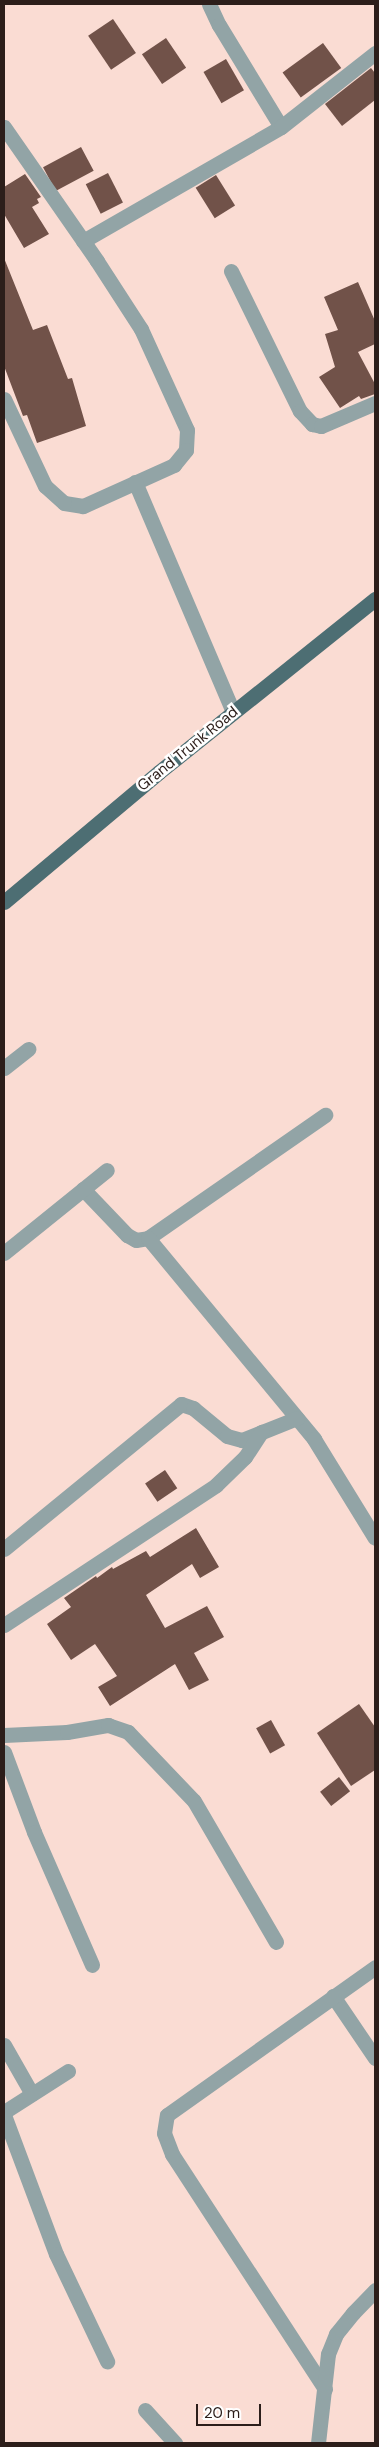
<!DOCTYPE html>
<html>
<head>
<meta charset="utf-8">
<style>
  body { margin:0 }
  #map { position:relative; width:379px; height:2447px; overflow:hidden; background:#fadcd3; font-family:"DM Sans",sans-serif }
  div>[style] { position:absolute }
  [style*='--x'] { left:calc(var(--x)*1px); top:calc(var(--y)*1px); width:calc(var(--w)*1px); rotate:calc(var(--a)*1deg) }
  .building>* { inset:0; background:#715249; transform-origin:0 0 }
  .minor>* { height:15px; margin:-7.5px; padding:0 7.5px; transform-origin:7.5px; border-radius:7.5px; background:#92a4a6 }
  .major>* { height:15px; margin:-7.5px; padding:0 7.5px; transform-origin:7.5px; border-radius:7.5px; background:#4d6e73 }
  span { translate:-50% -50%; white-space:nowrap; text-align:center; line-height:1.15; -webkit-text-stroke:5px #fff; paint-order:stroke }
  .street-label { font-size:15px; color:#2c1e1a }
  .frame { position:absolute; inset:0; border:5px solid #2c1e1a; pointer-events:none }
  .scale { position:absolute; left:196px; top:2404px; width:65px; height:22px; box-sizing:border-box; border:2px solid #2c1e1a; border-top:0; padding-left:6px; font-size:15px; line-height:18px; white-space:nowrap; color:#2c1e1a; -webkit-text-stroke:4px #fff; paint-order:stroke }
</style>
</head>
<body>
<div id="map">
  <div class="building">
    <div style="left:113px;top:19px;width:41px;height:30px;rotate:56deg"></div>
    <div style="left:166px;top:38px;width:36px;height:29px;rotate:56deg"></div>
    <div style="left:323px;top:43px;width:31px;height:50px;rotate:54deg"></div>
    <div style="left:226px;top:59px;width:36px;height:26px;rotate:60deg"></div>
    <div style="clip-path:polygon(371px 68px,375px 73px,375px 100px,342px 126px,325px 104px)"></div>
    <div style="left:81px;top:147px;width:27px;height:43px;rotate:62deg"></div>
    <div style="left:108px;top:173px;width:33px;height:25px;rotate:63deg"></div>
    <div style="clip-path:polygon(25px 174px,41px 197px,37px 199px,39px 203px,32px 207px,49px 234px,24px 248px,4px 214px,4px 187px)"></div>
    <div style="left:216px;top:175px;width:36px;height:24px;rotate:58deg"></div>
    <div style="clip-path:polygon(4px 258px,33px 330px,47px 325px,68px 379px,72px 378px,86px 426px,37px 443px,27px 415px,23px 416px,4px 366px)"></div>
    <div style="clip-path:polygon(358px 282px,375px 321px,375px 344px,358px 352px,375px 384px,375px 394px,361px 399px,359px 396px,340px 408px,319px 377px,335px 367px,325px 334px,338px 330px,324px 297px)"></div>
    <div style="left:165px;top:1470px;width:22px;height:24px;rotate:56deg"></div>
    <div style="clip-path:polygon(196px 1528px,219px 1567px,200px 1578px,192px 1564px,146px 1595px,165px 1628px,207px 1606px,224px 1637px,194px 1653px,209px 1680px,189px 1690px,175px 1664px,110px 1706px,98px 1687px,117px 1676px,95px 1644px,71px 1660px,47px 1624px,71px 1607px,64px 1598px,96px 1576px,97px 1578px,112px 1567px,113px 1569px,146px 1551px,150px 1557px)"></div>
    <div style="clip-path:polygon(359px 1704px,375px 1727px,375px 1770px,351px 1786px,317px 1733px)"></div>
    <div style="left:271px;top:1720px;width:29px;height:17px;rotate:61deg"></div>
    <div style="left:339px;top:1777px;width:18px;height:24px;rotate:52deg"></div>
  </div>
  <div class="minor">
    <div style="--x:209;--y:4;--w:23;--a:65"></div>
    <div style="--x:219;--y:25;--w:119;--a:58.7"></div>
    <div style="--x:4;--y:127;--w:163;--a:55.2"></div>
    <div style="--x:97;--y:261;--w:81;--a:57.1"></div>
    <div style="--x:141;--y:329;--w:111;--a:65.5"></div>
    <div style="--x:187;--y:430;--w:20;--a:93"></div>
    <div style="--x:186;--y:450;--w:19;--a:129"></div>
    <div style="--x:174;--y:465;--w:100;--a:155.7"></div>
    <div style="--x:83;--y:506;--w:19;--a:-171"></div>
    <div style="--x:64;--y:503;--w:25;--a:-138"></div>
    <div style="--x:45;--y:486;--w:96;--a:-115.2"></div>
    <div style="--x:83;--y:241;--w:228;--a:-29.9"></div>
    <div style="--x:281;--y:127;--w:120;--a:-38.2"></div>
    <div style="--x:231;--y:271;--w:156;--a:63.8"></div>
    <div style="--x:300;--y:411;--w:18;--a:47"></div>
    <div style="--x:312;--y:424;--w:9;--a:13"></div>
    <div style="--x:321;--y:426;--w:59;--a:-23.1"></div>
    <div style="--x:135;--y:482;--w:250;--a:66.9"></div>
    <div style="--x:4;--y:1068;--w:31;--a:-38"></div>
    <div style="--x:83;--y:1189;--w:64;--a:46.3"></div>
    <div style="--x:127;--y:1235;--w:10;--a:29"></div>
    <div style="--x:136;--y:1240;--w:12;--a:-9"></div>
    <div style="--x:148;--y:1238;--w:216;--a:-34.8"></div>
    <div style="--x:148;--y:1238;--w:261;--a:50.4"></div>
    <div style="--x:314;--y:1439;--w:116;--a:58.4"></div>
    <div style="--x:4;--y:1253;--w:132;--a:-38.9"></div>
    <div style="--x:4;--y:1549;--w:229;--a:-39.3"></div>
    <div style="--x:181;--y:1404;--w:13;--a:18"></div>
    <div style="--x:193;--y:1408;--w:44;--a:39.5"></div>
    <div style="--x:227;--y:1436;--w:16;--a:15"></div>
    <div style="--x:242;--y:1440;--w:59;--a:-21.8"></div>
    <div style="--x:4;--y:1625;--w:254;--a:-33.4"></div>
    <div style="--x:216;--y:1485;--w:40;--a:-44"></div>
    <div style="--x:245;--y:1457;--w:30;--a:-57"></div>
    <div style="--x:4;--y:1735;--w:63;--a:-2.7"></div>
    <div style="--x:67;--y:1732;--w:42;--a:-9.7"></div>
    <div style="--x:108;--y:1725;--w:21;--a:19"></div>
    <div style="--x:128;--y:1732;--w:95;--a:46.3"></div>
    <div style="--x:194;--y:1801;--w:163;--a:59.8"></div>
    <div style="--x:4;--y:1752;--w:85;--a:69.4"></div>
    <div style="--x:34;--y:1832;--w:145;--a:66.4"></div>
    <div style="--x:333;--y:1996;--w:75;--a:55.9"></div>
    <div style="--x:4;--y:2045;--w:56;--a:60.3"></div>
    <div style="--x:4;--y:2112;--w:76;--a:-32.6"></div>
    <div style="--x:4;--y:2115;--w:148;--a:69.5"></div>
    <div style="--x:56;--y:2254;--w:119;--a:64.5"></div>
    <div style="--x:325;--y:2389;--w:280;--a:-123.1"></div>
    <div style="--x:172;--y:2154;--w:22;--a:-111"></div>
    <div style="--x:164;--y:2133;--w:18;--a:-81"></div>
    <div style="--x:167;--y:2115;--w:255;--a:-35.4"></div>
    <div style="--x:145;--y:2410;--w:45;--a:47.7"></div>
    <div style="--x:318;--y:2443;--w:90;--a:-83.6"></div>
    <div style="--x:328;--y:2354;--w:22;--a:-68"></div>
    <div style="--x:336;--y:2334;--w:27;--a:-51"></div>
    <div style="--x:353;--y:2313;--w:32;--a:-46"></div>
  </div>
  <div class="major">
    <div style="--x:4;--y:902;--w:202;--a:-40"></div>
    <div style="--x:159;--y:772;--w:277;--a:-38.7"></div>
  </div>
  <div class="street-label">
    <span style="left:188px;top:749px;rotate:-39deg">Grand Trunk Road</span>
  </div>
  <div class="frame"></div>
  <div class="scale">20 m</div>
</div>
</body>
</html>
